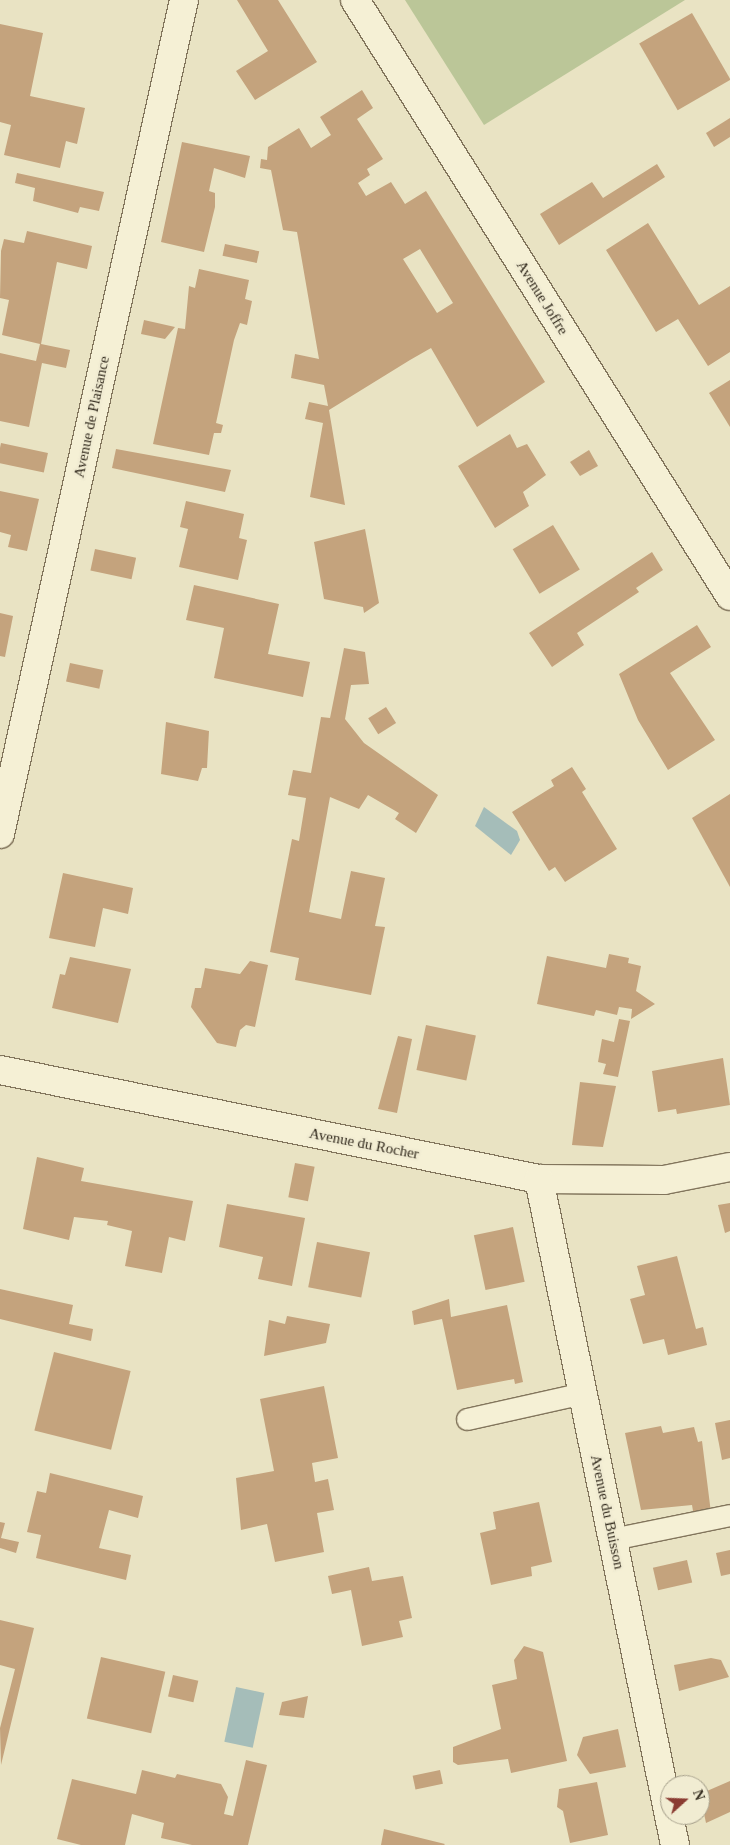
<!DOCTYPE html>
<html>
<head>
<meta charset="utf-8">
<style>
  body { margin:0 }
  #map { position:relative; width:730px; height:1845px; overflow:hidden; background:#e9e3c3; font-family:Georgia,serif }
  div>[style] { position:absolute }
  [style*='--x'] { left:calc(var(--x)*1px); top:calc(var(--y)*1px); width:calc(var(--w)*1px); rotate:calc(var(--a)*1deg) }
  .green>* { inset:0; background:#bbc698 }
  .water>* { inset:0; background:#a5bdb9; transform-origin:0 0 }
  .building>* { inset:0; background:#c4a37d; transform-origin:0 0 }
  .roads { filter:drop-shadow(1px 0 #82755c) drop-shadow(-1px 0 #82755c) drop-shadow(0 1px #82755c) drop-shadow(0 -1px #82755c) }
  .service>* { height:21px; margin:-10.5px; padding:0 10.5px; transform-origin:10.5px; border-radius:10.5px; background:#f5f0d5 }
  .minor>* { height:28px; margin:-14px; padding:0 14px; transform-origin:14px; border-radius:14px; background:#f5f0d5 }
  span { translate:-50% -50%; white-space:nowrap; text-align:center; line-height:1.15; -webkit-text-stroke:4.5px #f1ecd2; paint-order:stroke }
  .street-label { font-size:15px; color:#332b1e }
  .north { position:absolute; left:660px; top:1775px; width:50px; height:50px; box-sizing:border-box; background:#f1ecd2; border:1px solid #a59f8a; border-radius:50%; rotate:70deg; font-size:14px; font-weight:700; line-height:20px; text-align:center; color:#332b1e }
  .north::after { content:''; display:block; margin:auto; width:18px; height:22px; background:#8b3c32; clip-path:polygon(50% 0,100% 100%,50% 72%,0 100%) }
</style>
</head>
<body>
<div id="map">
  <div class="green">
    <div style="clip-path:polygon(405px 0,685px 0,484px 125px)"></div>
  </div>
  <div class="water">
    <div style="clip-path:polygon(484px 807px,517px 831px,520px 840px,511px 855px,475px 826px)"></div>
    <div style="left:236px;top:1687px;width:29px;height:56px;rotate:12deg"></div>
  </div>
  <div class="building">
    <div style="clip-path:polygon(237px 0,278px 0,317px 62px,255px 100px,236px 71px,268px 51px)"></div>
    <div style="left:692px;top:13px;width:77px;height:61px;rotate:60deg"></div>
    <div style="clip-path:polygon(0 24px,43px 33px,30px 96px,85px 108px,77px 144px,66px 141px,60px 168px,4px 155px,11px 125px,0 122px)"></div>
    <div style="clip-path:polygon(evenodd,362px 90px,373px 108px,357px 119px,383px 159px,367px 169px,370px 175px,358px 183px,366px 196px,391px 182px,405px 204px,426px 191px,545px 382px,477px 427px,431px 348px,410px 360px,329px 410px,345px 505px,310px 497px,323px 423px,305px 419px,309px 402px,328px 406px,324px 385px,291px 378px,295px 354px,319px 359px,297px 232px,283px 230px,271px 170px,260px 168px,261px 159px,267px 160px,268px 147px,299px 128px,311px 148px,331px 135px,320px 117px,362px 90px,420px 249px,453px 303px,437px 313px,403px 259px,420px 249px)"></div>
    <div style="clip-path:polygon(730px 118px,730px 137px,714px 147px,706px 133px)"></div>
    <div style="clip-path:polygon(182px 142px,250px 156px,245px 178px,214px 168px,209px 191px,215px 193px,215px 207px,204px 252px,161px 242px)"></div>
    <div style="clip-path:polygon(657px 164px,665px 177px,559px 245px,540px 214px,592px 182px,603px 198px)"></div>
    <div style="clip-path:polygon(17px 173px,104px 192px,99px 211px,80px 207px,78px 213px,33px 201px,35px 188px,15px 183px)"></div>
    <div style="clip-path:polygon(648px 223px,699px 305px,730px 286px,730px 352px,708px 366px,678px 319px,656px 332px,606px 250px)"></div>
    <div style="clip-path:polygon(27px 231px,92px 246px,87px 269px,57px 262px,41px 344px,70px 350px,66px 368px,42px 363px,29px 427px,0 421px,0 353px,36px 361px,40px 344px,2px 335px,9px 300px,0 298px,1px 251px,4px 239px,24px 243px)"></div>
    <div style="left:225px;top:244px;width:35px;height:12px;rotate:12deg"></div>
    <div style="clip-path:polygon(199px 269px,249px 280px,245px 299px,252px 301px,247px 325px,240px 323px,234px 340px,216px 423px,223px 425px,221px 433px,214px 433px,209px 455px,153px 444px,178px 328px,185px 329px,189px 286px,195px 288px)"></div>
    <div style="clip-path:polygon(144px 320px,175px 327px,165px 339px,141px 334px)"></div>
    <div style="clip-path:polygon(730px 380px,730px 427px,709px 393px)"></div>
    <div style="clip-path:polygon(510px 434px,517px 448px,527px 444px,546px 475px,523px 492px,529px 506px,495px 528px,458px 466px)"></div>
    <div style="left:1px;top:443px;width:48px;height:20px;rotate:12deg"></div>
    <div style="clip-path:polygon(116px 449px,231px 470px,225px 492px,112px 468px)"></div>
    <div style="clip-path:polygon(589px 450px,598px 466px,580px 476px,570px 462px)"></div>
    <div style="clip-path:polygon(0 491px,39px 499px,27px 551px,8px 547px,11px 535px,0 532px)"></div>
    <div style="clip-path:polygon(186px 501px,244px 514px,239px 538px,247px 540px,238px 580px,179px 567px,188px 529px,180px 527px)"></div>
    <div style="left:553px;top:525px;width:52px;height:47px;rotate:59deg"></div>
    <div style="clip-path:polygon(365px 529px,379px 603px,364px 613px,363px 607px,324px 599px,314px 542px)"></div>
    <div style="left:95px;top:549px;width:42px;height:22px;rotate:12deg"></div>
    <div style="clip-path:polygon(652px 552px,663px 570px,636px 588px,639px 592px,577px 633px,584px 645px,552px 667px,529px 633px)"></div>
    <div style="clip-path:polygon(194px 585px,279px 604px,268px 654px,310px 662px,303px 697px,214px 678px,224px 628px,186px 620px)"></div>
    <div style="clip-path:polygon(0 613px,13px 616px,5px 657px,0 656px)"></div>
    <div style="clip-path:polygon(697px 625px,711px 647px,670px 673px,715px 740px,668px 770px,638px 720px,619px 674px)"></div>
    <div style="clip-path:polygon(344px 648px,365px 652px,369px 684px,351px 685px,345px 719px,364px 743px,438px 795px,416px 833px,395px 819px,399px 813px,368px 795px,359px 809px,330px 797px,309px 912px,341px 919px,351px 871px,385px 878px,375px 926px,385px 927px,371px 995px,295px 980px,299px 958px,270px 952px,292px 839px,299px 841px,306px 798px,288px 795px,293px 770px,311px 773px,321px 717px,330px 718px)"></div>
    <div style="left:70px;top:663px;width:34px;height:19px;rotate:12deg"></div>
    <div style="left:386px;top:707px;width:19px;height:21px;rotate:58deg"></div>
    <div style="clip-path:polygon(166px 722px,209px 731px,207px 768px,202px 768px,198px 781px,161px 774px)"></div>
    <div style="clip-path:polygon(572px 767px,586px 789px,582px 792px,617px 849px,565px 882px,555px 867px,549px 871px,512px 812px,554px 786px,551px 780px)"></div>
    <div style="clip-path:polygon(730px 794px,730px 887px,692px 818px)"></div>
    <div style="clip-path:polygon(63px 873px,133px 888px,128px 914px,103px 908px,95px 947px,49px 938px)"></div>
    <div style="clip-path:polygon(609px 954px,629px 958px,628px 963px,641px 966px,636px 991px,655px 1004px,631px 1019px,632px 1009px,619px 1007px,617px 1015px,596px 1010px,594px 1016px,537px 1004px,547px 956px,606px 968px)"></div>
    <div style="clip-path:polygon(70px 957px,131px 969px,118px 1023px,52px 1008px,60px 974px,65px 975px)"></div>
    <div style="clip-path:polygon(250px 961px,268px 965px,255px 1027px,246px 1025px,240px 1030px,236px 1047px,217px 1043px,191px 1007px,195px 988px,201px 988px,205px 968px,240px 974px)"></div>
    <div style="clip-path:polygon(619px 1019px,630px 1021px,618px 1077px,603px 1074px,606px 1064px,598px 1062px,602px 1039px,614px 1042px)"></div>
    <div style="left:426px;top:1025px;width:51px;height:46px;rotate:12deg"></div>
    <div style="clip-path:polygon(398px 1036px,412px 1039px,397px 1113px,378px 1109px)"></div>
    <div style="clip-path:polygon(723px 1058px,730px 1105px,677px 1114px,676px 1109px,658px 1112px,652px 1071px)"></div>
    <div style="clip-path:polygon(580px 1082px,616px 1086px,603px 1147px,572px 1145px)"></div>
    <div style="clip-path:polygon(37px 1157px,84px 1168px,81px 1181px,193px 1201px,185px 1241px,169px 1237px,162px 1273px,125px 1266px,132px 1231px,107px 1225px,108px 1221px,74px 1217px,69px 1240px,23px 1229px)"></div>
    <div style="left:295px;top:1163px;width:20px;height:35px;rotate:11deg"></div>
    <div style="clip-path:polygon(730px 1203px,730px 1231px,725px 1233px,718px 1205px)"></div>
    <div style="clip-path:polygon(227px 1204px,305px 1218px,292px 1286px,258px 1279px,263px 1257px,219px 1247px)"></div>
    <div style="left:513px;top:1227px;width:56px;height:40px;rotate:78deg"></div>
    <div style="left:317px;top:1242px;width:54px;height:46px;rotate:11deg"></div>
    <div style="clip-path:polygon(677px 1256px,696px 1329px,703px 1327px,707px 1345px,668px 1355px,664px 1339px,643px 1344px,630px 1299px,645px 1295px,637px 1266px)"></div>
    <div style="clip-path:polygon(0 1289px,73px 1305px,69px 1324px,93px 1329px,91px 1341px,0 1319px)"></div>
    <div style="clip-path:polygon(449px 1299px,451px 1317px,507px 1305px,523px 1382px,515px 1384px,514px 1379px,457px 1390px,442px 1319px,414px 1325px,412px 1311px)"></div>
    <div style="clip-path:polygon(287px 1316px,330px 1324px,326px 1343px,264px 1356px,269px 1320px,285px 1324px)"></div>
    <div style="left:54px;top:1352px;width:79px;height:81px;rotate:14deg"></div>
    <div style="clip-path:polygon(324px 1386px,338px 1458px,312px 1463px,315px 1482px,328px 1479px,334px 1510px,317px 1513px,324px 1552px,275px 1562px,267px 1524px,241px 1530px,236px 1478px,274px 1471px,260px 1399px)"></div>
    <div style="clip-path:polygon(730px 1420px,730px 1458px,722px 1460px,715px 1423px)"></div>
    <div style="clip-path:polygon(661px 1426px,663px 1433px,694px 1427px,698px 1442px,702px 1441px,711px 1513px,694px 1517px,692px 1505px,641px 1510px,625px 1433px)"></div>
    <div style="clip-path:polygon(50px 1473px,143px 1496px,138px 1518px,109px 1510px,99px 1548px,131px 1555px,126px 1580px,36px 1558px,41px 1535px,27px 1532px,37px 1491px,46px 1493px)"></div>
    <div style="clip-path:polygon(539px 1502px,552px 1562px,531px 1567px,532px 1576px,491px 1585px,480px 1533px,496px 1529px,493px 1512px)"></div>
    <div style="clip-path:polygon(0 1522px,5px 1523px,1px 1538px,19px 1542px,16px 1553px,0 1548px)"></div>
    <div style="clip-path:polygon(730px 1550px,730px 1574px,721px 1576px,716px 1553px)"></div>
    <div style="left:687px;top:1560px;width:23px;height:35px;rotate:77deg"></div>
    <div style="clip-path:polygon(369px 1567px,372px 1581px,403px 1576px,412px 1618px,399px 1621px,403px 1637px,362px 1646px,351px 1590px,332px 1594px,328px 1576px)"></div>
    <div style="clip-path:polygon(0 1620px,34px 1628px,1px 1765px,0 1728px,15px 1669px,0 1665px)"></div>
    <div style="clip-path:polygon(524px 1646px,543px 1652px,567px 1761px,511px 1773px,508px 1759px,458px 1765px,453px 1762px,453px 1747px,501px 1729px,492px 1685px,517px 1679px,514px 1660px)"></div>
    <div style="left:101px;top:1657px;width:66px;height:63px;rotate:13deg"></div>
    <div style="clip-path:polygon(711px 1658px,721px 1660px,729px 1677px,679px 1691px,674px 1665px)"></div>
    <div style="left:173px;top:1675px;width:26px;height:22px;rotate:13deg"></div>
    <div style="clip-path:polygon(308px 1696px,304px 1718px,279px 1715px,282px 1702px)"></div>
    <div style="clip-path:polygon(618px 1729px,626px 1767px,590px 1774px,577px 1755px,583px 1737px)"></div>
    <div style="clip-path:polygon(246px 1760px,267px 1765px,248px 1845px,192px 1845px,161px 1838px,164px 1823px,132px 1814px,125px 1845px,81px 1845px,57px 1839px,72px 1779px,136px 1794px,142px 1770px,175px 1778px,177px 1774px,221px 1784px,228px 1797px,224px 1814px,233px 1816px)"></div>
    <div style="left:440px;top:1770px;width:14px;height:28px;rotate:78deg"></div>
    <div style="clip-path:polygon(730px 1781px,730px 1812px,706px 1823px,700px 1794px)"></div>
    <div style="clip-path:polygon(597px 1782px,608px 1835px,570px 1843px,563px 1811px,557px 1807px,559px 1789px)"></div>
    <div style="clip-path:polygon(384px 1829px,445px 1844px,444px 1845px,381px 1845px)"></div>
  </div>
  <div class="roads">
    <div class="service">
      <div style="--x:467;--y:1419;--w:119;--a:-12.6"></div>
      <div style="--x:612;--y:1539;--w:120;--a:-11.5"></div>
    </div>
    <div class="minor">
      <div style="--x:355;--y:0;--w:704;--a:57.82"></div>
      <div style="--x:0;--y:834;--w:854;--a:-77.56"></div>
      <div style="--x:0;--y:1070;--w:550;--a:11.43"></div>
      <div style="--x:539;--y:1179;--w:125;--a:0.5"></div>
      <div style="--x:664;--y:1180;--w:67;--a:-11.1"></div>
      <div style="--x:539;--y:1179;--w:680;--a:78.46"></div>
    </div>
  </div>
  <div class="street-label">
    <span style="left:542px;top:298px;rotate:58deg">Avenue Joffre</span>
    <span style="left:92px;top:417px;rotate:-78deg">Avenue de Plaisance</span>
    <span style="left:364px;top:1144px;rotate:11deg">Avenue du Rocher</span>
    <span style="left:607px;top:1512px;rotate:78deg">Avenue du Buisson</span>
  </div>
  <div class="north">N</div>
</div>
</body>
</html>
